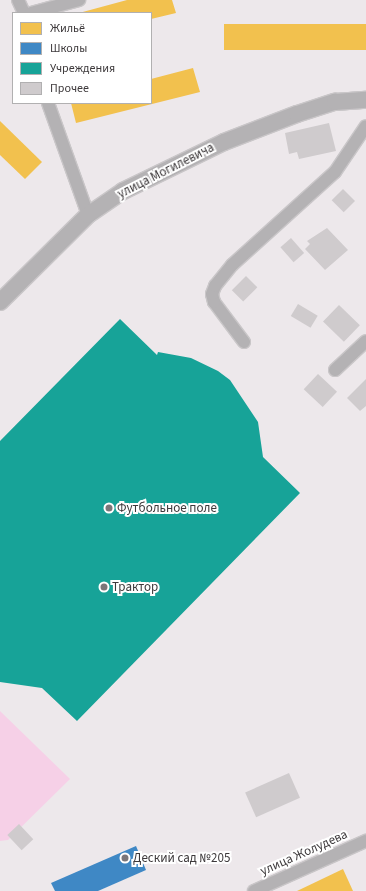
<!DOCTYPE html>
<html>
<head>
<meta charset="utf-8">
<style>
  body { margin:0 }
  #map { position:relative; width:366px; height:891px; overflow:hidden; background:#ede8eb; font-family:"Source Sans 3",sans-serif }
  div>[style] { position:absolute }
  [style*='--x'] { left:calc(var(--x)*1px); top:calc(var(--y)*1px); width:calc(var(--w)*1px); rotate:calc(var(--a)*1deg) }
  .green>* { inset:0; background:#f6d0e7 }
  .homes>* { inset:0; background:#f2c14e; transform-origin:0 0 }
  .schools>* { inset:0; background:#3f88c5 }
  .public>* { inset:0; background:#17a398 }
  .building>* { inset:0; background:#cfcbcd; transform-origin:0 0 }
  .roads { filter:drop-shadow(1px 0 #c9c6c8) drop-shadow(-1px 0 #c9c6c8) drop-shadow(0 1px #c9c6c8) drop-shadow(0 -1px #c9c6c8) }
  .minor>* { height:12px; margin:-6px; padding:0 6px; transform-origin:6px; border-radius:6px; background:#b4b2b4 }
  .tertiary>* { height:16px; margin:-8px; padding:0 8px; transform-origin:8px; border-radius:8px; background:#b4b2b4 }
  .dots>* { width:11px; height:11px; translate:-50% -50%; box-sizing:border-box; border:2px solid #fff; border-radius:50% }
  span { translate:-50% -50%; white-space:nowrap; text-align:center; line-height:1.15; -webkit-text-stroke:4px #fff; paint-order:stroke }
  .street-label { font-size:13px; color:#3d393b }
  .poi-label { font-size:13px; color:#3d393b }
  .left { translate:0 -50%; text-align:left }
  .legend { position:absolute; left:12px; top:12px; width:140px; height:92px; box-sizing:border-box; background:#fff; border:1px solid #b1b0b1; margin:0; padding:5px 7px; list-style:none; font-size:12px; color:#3d393b }
  .legend li { display:flex; align-items:center; gap:8px; height:20px }
  .legend b { width:20px; border:1px solid #b1b0b1 }
</style>
</head>
<body>
<div id="map">
  <div class="green">
    <div style="clip-path:polygon(0 711px,70px 779px,8px 840px,0 841px)"></div>
  </div>
  <div class="homes">
    <div style="clip-path:polygon(127px 0,172px 0,176px 13px,151px 19px,151px 13px,79px 13px)"></div>
    <div style="left:366px;top:24px;width:26px;height:142px;rotate:90deg"></div>
    <div style="clip-path:polygon(193px 68px,200px 92px,76px 123px,71px 103px,151px 103px,151px 79px)"></div>
    <div style="clip-path:polygon(0 121px,42px 162px,25px 179px,0 155px)"></div>
    <div style="clip-path:polygon(343px 869px,353px 891px,297px 891px)"></div>
  </div>
  <div class="schools">
    <div style="clip-path:polygon(136px 846px,146px 870px,98px 891px,55px 891px,51px 883px)"></div>
  </div>
  <div class="public">
    <div style="clip-path:polygon(120px 319px,157px 355px,158px 352px,191px 358px,218px 371px,230px 380px,258px 422px,263px 457px,300px 493px,77px 721px,42px 688px,0 682px,0 441px)"></div>
  </div>
  <div class="building">
    <div style="clip-path:polygon(329px 123px,336px 151px,299px 159px,297px 152px,289px 154px,285px 133px)"></div>
    <div style="left:343px;top:189px;width:17px;height:16px;rotate:45deg"></div>
    <div style="clip-path:polygon(327px 228px,348px 250px,325px 270px,305px 249px,310px 244px,307px 241px)"></div>
    <div style="left:291px;top:238px;width:20px;height:14px;rotate:49deg"></div>
    <div style="left:246px;top:276px;width:16px;height:20px;rotate:45deg"></div>
    <div style="left:298px;top:304px;width:23px;height:14px;rotate:31deg"></div>
    <div style="left:339px;top:305px;width:29px;height:23px;rotate:44deg"></div>
    <div style="left:318px;top:374px;width:26px;height:21px;rotate:43deg"></div>
    <div style="clip-path:polygon(366px 379px,366px 406px,360px 411px,347px 398px)"></div>
    <div style="left:289px;top:773px;width:27px;height:48px;rotate:66deg"></div>
    <div style="left:19px;top:824px;width:21px;height:16px;rotate:47deg"></div>
  </div>
  <div class="roads">
    <div class="minor">
      <div style="--x:18;--y:0;--w:14;--a:65"></div>
      <div style="--x:31;--y:13;--w:50;--a:-15.2"></div>
      <div style="--x:48;--y:103;--w:119;--a:70.3"></div>
      <div style="--x:244;--y:342;--w:50;--a:-126.9"></div>
      <div style="--x:214;--y:302;--w:8;--a:-104"></div>
      <div style="--x:212;--y:294;--w:9;--a:-69"></div>
      <div style="--x:215;--y:286;--w:27;--a:-51"></div>
      <div style="--x:232;--y:265;--w:139;--a:-42.1"></div>
      <div style="--x:335;--y:172;--w:55;--a:-56"></div>
      <div style="--x:335;--y:370;--w:42;--a:-43.1"></div>
      <div style="--x:254;--y:891;--w:123;--a:-24.1"></div>
    </div>
    <div class="tertiary">
      <div style="--x:0;--y:302;--w:124;--a:-44.7"></div>
      <div style="--x:88;--y:215;--w:42;--a:-34.4"></div>
      <div style="--x:123;--y:191;--w:112;--a:-25.9"></div>
      <div style="--x:224;--y:142;--w:78;--a:-21"></div>
      <div style="--x:297;--y:114;--w:40;--a:-18"></div>
      <div style="--x:335;--y:102;--w:31;--a:-4"></div>
    </div>
  </div>
  <div class="dots">
    <div style="left:109px;top:508px;background:#7b7679"></div>
    <div style="left:104px;top:587px;background:#7b7679"></div>
    <div style="left:125px;top:858px;background:#7b7679"></div>
  </div>
  <div class="street-label">
    <span style="left:166px;top:171px;rotate:-27deg">улица Могилевича</span>
    <span style="left:304px;top:853px;rotate:-24deg">улица Жолудева</span>
  </div>
  <div class="poi-label">
    <span class="left" style="left:117px;top:508px">Футбольное поле</span>
    <span class="left" style="left:112px;top:587px">Трактор</span>
    <span class="left" style="left:133px;top:858px">Деский сад №205</span>
  </div>
  <ul class="legend">
  <li><b style="height:11px;background:#f2c14e"></b>Жильё</li>
  <li><b style="height:11px;background:#3f88c5"></b>Школы</li>
  <li><b style="height:11px;background:#17a398"></b>Учреждения</li>
  <li><b style="height:11px;background:#cfcbcd"></b>Прочее</li>
  </ul>
</div>
</body>
</html>
